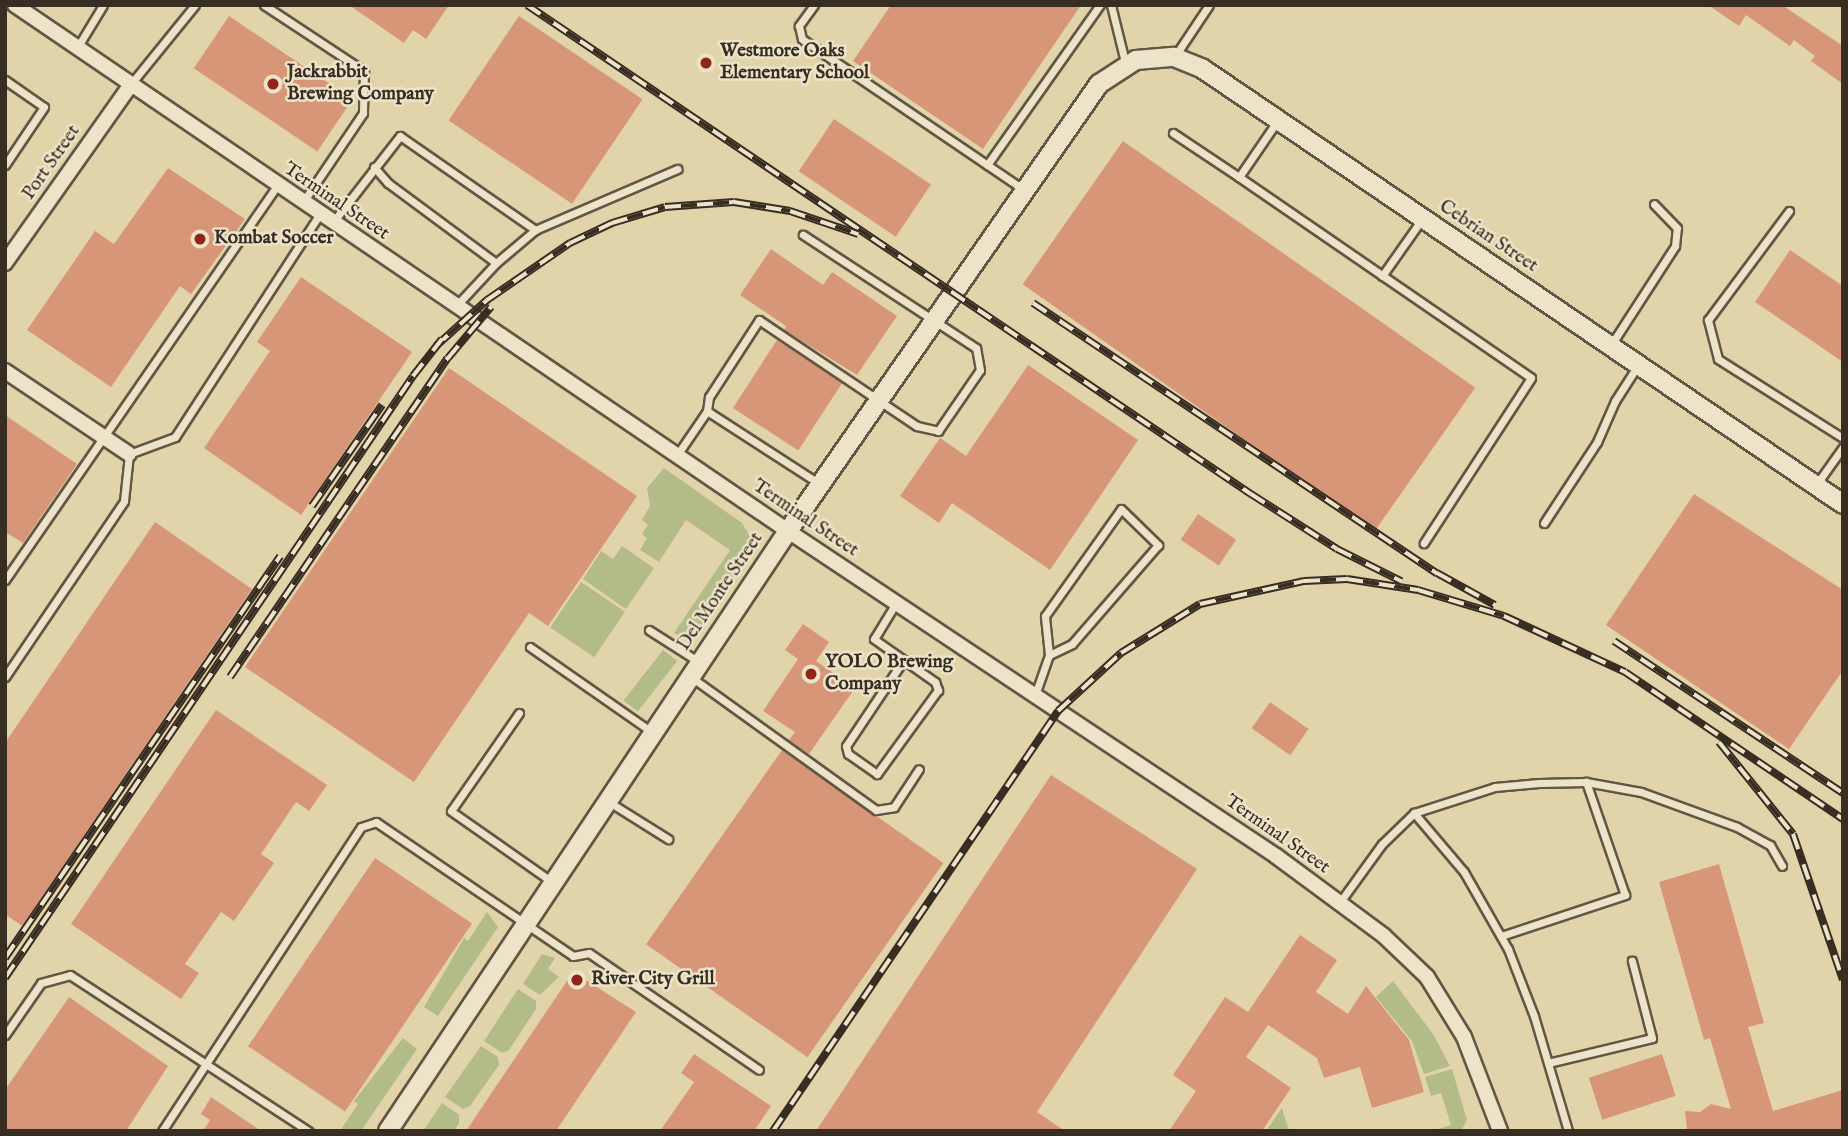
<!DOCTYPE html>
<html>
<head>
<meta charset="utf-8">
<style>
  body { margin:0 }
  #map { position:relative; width:1848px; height:1136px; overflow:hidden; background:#e1d4aa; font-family:"IM FELL English",serif }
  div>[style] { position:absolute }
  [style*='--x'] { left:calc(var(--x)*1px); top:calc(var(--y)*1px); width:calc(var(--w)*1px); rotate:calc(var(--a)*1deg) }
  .green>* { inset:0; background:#b3bc88; transform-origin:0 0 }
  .building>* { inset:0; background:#d89679; transform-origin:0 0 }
  .roads { filter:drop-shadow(2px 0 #625744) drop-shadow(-2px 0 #625744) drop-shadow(0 2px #625744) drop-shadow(0 -2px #625744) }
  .service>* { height:7px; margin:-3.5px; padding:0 3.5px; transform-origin:3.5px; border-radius:3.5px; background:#ece3c8 }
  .minor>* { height:14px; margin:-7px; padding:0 7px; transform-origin:7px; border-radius:7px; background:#ece3c8 }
  .tertiary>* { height:18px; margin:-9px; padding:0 9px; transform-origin:9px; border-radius:9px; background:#ece3c8 }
  .rail>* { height:8px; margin-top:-4px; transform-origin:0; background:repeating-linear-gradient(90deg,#ece3c8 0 16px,#382d22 0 32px); box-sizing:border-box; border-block:2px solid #382d22 }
  .dots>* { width:19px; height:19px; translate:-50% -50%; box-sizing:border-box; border:4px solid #ece3c8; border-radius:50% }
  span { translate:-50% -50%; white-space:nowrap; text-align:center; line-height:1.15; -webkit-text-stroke:5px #ece3c8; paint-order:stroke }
  .poi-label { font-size:19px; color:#382d22; font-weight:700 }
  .left { translate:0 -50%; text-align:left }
  .street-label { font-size:19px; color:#382d22 }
  .frame { position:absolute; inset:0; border:7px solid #382d22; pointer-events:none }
</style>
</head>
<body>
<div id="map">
  <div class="green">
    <div style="clip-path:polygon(664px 468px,742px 523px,752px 540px,750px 554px,691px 641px,674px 633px,730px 550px,686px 520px,659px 562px,640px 550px,647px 538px,642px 534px,648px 525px,642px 520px,650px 506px,647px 488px)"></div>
    <div style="clip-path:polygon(622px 546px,654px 568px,626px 609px,583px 579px,601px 551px,613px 559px)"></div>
    <div style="left:581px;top:582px;width:53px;height:55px;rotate:34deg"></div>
    <div style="left:663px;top:650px;width:18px;height:64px;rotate:38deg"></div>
    <div style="clip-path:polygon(487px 912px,498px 927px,438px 1016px,424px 1007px,464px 938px,468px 941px)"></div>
    <div style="clip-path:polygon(542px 954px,555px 958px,548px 969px,559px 977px,540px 995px,523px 984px)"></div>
    <div style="clip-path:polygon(1393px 981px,1433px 1034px,1450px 1066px,1424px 1074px,1412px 1041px,1376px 997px)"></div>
    <div style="clip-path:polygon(518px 989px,536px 1001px,536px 1009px,509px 1050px,502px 1053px,484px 1041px)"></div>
    <div style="clip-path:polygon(403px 1038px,417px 1049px,361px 1131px,340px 1131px,358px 1104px,354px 1101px)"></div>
    <div style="clip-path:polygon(481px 1046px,498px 1057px,499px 1065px,470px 1106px,463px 1109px,445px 1097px)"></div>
    <div style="clip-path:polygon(1452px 1069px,1467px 1120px,1461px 1131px,1432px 1131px,1451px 1125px,1441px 1093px,1431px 1096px,1425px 1077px)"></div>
    <div style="clip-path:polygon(442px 1103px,459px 1115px,459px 1123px,454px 1131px,423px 1131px)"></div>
    <div style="clip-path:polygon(1282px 1108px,1289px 1131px,1266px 1131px)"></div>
  </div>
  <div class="building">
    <div style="clip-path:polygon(349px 5px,449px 5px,426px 39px,413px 30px,404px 43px)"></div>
    <div style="clip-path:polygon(891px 5px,1081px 5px,983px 149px,853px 61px)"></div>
    <div style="clip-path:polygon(1708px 5px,1782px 5px,1843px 46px,1843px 84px,1811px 61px,1815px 56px,1794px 40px,1790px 46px,1746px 15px,1739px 26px)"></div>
    <div style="left:229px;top:16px;width:149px;height:63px;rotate:34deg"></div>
    <div style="left:519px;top:16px;width:149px;height:126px;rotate:34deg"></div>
    <div style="left:834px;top:119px;width:117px;height:63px;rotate:34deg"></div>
    <div style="left:1123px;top:141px;width:430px;height:175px;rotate:35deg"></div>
    <div style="clip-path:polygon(168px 168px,245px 219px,191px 294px,180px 286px,111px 387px,27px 330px,95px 231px,114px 244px)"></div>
    <div style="clip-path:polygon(771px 249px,823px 285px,832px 272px,897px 316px,857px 375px,784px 330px,786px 326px,740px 295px)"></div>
    <div style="clip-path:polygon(1790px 250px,1843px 286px,1843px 362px,1755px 302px)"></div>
    <div style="clip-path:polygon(301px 277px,412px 352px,301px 515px,204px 448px,270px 351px,257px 342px)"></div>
    <div style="left:777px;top:340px;width:78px;height:81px;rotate:33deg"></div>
    <div style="clip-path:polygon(1028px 365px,1138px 440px,1050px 570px,952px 503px,939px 523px,900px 496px,940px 438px,966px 456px)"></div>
    <div style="clip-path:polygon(449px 368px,637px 496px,548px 626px,529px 613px,414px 782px,245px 667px)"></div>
    <div style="clip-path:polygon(5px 415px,77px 464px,23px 543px,5px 532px)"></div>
    <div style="clip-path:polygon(1694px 494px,1843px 590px,1843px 670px,1789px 749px,1606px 625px)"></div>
    <div style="left:1198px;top:514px;width:46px;height:31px;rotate:34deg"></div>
    <div style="clip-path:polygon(155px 522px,252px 589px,22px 926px,5px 914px,5px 743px)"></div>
    <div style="clip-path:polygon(803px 624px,829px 642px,816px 661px,855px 688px,809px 754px,789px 740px,795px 732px,763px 711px,798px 659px,785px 650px)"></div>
    <div style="left:1270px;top:702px;width:47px;height:32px;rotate:35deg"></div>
    <div style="clip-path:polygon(216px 710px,327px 785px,309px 811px,296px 802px,261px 854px,274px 863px,234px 921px,221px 912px,185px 964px,199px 973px,181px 999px,71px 924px)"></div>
    <div style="left:782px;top:750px;width:197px;height:237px;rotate:35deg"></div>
    <div style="clip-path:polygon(1051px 775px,1197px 869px,1037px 1112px,1065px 1131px,816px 1131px)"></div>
    <div style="left:375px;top:858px;width:117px;height:227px;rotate:34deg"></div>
    <div style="clip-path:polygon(1719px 864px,1764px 1023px,1748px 1027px,1773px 1111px,1843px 1090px,1843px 1131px,1687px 1131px,1685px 1111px,1700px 1112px,1711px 1104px,1731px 1109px,1710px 1038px,1704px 1040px,1659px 882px)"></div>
    <div style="clip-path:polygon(1300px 935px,1337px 960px,1316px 992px,1348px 1014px,1366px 986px,1409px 1040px,1424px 1092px,1372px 1108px,1360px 1067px,1324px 1078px,1317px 1058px,1268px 1025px,1246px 1057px,1291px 1088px,1262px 1131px,1169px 1131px,1196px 1091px,1173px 1075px,1225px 997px,1248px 1012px)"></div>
    <div style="clip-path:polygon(573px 972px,636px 1012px,556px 1131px,466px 1131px)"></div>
    <div style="clip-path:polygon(69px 997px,168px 1066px,126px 1131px,5px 1131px,5px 1090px)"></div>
    <div style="clip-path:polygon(694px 1054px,771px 1106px,754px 1131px,660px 1131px,694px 1082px,681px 1073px)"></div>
    <div style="left:1662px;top:1054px;width:44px;height:77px;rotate:72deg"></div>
    <div style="clip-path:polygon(211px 1097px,261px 1131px,203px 1131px,210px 1120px,201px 1114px)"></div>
  </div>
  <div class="roads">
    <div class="service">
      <div style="--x:264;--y:5;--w:120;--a:33.4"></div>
      <div style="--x:364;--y:71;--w:42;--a:91.4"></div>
      <div style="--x:363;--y:113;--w:107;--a:124"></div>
      <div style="--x:814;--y:5;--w:26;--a:126"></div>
      <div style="--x:799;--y:26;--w:13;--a:77"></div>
      <div style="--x:802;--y:39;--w:268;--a:34.2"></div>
      <div style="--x:1111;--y:5;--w:63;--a:76.2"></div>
      <div style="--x:77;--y:48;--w:50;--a:-58.8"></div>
      <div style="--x:1175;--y:56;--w:61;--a:-56.3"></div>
      <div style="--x:5;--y:80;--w:47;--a:34.7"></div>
      <div style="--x:44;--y:107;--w:70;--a:123.9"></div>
      <div style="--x:130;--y:85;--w:103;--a:-50.9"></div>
      <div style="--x:1173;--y:133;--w:79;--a:33.7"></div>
      <div style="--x:1239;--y:177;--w:69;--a:-55.6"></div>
      <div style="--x:987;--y:165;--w:196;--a:-54.8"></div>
      <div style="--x:374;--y:167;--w:21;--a:49"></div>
      <div style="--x:388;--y:183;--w:134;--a:36.5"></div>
      <div style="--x:1239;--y:177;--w:354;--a:34.5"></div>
      <div style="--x:1531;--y:378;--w:197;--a:123"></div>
      <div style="--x:1789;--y:211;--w:136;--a:126.6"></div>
      <div style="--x:1708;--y:320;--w:40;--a:75.6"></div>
      <div style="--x:1718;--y:359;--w:148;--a:32.3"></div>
      <div style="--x:333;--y:222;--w:109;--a:-52.1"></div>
      <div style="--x:400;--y:136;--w:165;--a:34.8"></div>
      <div style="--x:1382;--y:276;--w:70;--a:-54.9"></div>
      <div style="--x:456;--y:306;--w:59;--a:-47.1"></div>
      <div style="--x:496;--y:263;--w:51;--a:-40.2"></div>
      <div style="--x:535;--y:230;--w:155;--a:-23.2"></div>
      <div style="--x:1611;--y:345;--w:118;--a:-57.1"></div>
      <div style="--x:1675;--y:246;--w:18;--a:-84"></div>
      <div style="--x:1677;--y:228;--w:33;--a:-134"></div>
      <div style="--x:707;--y:411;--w:14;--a:-82"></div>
      <div style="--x:709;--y:397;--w:92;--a:-57"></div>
      <div style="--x:759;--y:320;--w:190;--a:33.9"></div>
      <div style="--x:917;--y:426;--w:22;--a:13"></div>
      <div style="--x:938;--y:431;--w:74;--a:-55.5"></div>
      <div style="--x:980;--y:370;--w:22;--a:-100"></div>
      <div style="--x:976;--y:348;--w:207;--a:-146.8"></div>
      <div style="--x:677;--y:455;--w:53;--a:-55.7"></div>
      <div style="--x:707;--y:411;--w:135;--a:32.9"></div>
      <div style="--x:1816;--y:485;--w:47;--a:-54.6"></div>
      <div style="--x:1544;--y:523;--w:97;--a:-56.8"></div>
      <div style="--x:1597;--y:442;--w:45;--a:-66.3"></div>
      <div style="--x:1615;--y:401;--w:43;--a:-57.4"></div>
      <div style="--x:5;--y:580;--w:480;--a:-55.4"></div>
      <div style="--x:896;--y:603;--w:42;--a:121.4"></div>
      <div style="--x:874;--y:639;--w:75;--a:35.2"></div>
      <div style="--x:935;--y:682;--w:9;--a:69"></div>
      <div style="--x:938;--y:690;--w:104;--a:126"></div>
      <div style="--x:877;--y:774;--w:35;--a:-145"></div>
      <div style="--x:848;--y:754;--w:8;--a:-104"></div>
      <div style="--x:846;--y:746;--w:102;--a:-56.2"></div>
      <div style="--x:649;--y:630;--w:59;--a:32.6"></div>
      <div style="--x:530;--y:647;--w:149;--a:34.9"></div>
      <div style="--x:5;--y:677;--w:212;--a:-55.9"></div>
      <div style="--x:124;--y:501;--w:47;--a:-83.9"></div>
      <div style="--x:129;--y:454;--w:49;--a:-20.3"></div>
      <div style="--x:175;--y:437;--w:266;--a:-57"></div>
      <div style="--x:691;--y:677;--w:228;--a:35.7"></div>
      <div style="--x:876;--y:810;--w:18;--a:-9"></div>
      <div style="--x:894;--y:807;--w:45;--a:-56.7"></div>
      <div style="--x:1035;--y:695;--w:42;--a:-70.7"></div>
      <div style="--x:1049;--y:655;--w:39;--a:-96"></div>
      <div style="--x:1045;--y:616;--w:131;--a:-54.6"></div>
      <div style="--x:1121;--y:509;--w:52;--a:44.2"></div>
      <div style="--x:1158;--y:545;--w:131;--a:131"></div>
      <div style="--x:1072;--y:644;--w:25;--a:154"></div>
      <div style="--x:519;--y:713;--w:119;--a:124.8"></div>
      <div style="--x:451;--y:811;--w:123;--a:35.1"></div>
      <div style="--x:609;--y:802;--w:70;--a:32.1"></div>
      <div style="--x:1414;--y:813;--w:77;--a:49.7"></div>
      <div style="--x:1464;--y:872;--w:89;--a:60.3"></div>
      <div style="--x:1508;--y:949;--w:72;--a:68.8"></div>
      <div style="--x:1534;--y:1016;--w:120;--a:73.5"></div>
      <div style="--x:1340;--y:902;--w:72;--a:-54.1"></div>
      <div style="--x:1382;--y:844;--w:45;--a:-44.1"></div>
      <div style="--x:1414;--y:813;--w:85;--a:-17.8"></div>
      <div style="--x:1495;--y:787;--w:44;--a:-5.2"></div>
      <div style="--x:1539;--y:783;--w:47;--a:-1.2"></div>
      <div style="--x:1586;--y:782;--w:56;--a:10.3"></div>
      <div style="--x:1641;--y:792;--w:102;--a:20"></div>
      <div style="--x:1737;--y:827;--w:38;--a:29"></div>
      <div style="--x:1770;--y:845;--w:24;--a:60"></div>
      <div style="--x:1501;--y:936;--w:131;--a:-18.3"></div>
      <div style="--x:1625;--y:895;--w:120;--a:-109"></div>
      <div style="--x:5;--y:1035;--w:63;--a:-55.3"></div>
      <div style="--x:41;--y:983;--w:30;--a:-15"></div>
      <div style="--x:70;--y:975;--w:285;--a:33.2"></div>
      <div style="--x:1548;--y:1063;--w:107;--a:-13.5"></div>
      <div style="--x:1652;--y:1038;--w:80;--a:-104.6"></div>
      <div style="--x:162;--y:1131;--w:363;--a:-56.8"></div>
      <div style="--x:361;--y:827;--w:16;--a:-18"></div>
      <div style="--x:376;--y:822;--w:238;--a:34.2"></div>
      <div style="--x:573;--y:956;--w:16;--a:-11"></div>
      <div style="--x:589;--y:953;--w:206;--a:34.5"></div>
    </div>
    <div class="minor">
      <div style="--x:15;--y:5;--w:935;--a:34.23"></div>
      <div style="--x:788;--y:531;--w:586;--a:33.66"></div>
      <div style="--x:1276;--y:856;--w:134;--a:36.5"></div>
      <div style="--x:1384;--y:936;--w:59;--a:43.6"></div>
      <div style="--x:1427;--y:977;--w:70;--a:58.3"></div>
      <div style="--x:1464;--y:1037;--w:101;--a:69"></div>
      <div style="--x:5;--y:263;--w:217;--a:-54.8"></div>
      <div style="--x:5;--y:371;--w:149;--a:33.8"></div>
    </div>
    <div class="tertiary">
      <div style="--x:388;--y:1131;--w:721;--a:-56.31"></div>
      <div style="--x:788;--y:531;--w:545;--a:-55.17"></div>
      <div style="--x:1099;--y:84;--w:44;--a:-33"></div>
      <div style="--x:1136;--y:60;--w:38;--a:-5"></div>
      <div style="--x:1174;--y:57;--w:31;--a:22"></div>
      <div style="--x:1203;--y:69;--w:774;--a:34.2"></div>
    </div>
  </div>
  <div class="rail">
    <div style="--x:527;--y:5;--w:874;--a:34.04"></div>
    <div style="--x:1251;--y:494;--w:102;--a:32.6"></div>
    <div style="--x:1337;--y:549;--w:72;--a:26.6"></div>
    <div style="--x:1033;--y:303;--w:486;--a:33.8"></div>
    <div style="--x:1437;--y:573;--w:66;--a:28.9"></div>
    <div style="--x:436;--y:346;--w:69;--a:-42"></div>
    <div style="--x:487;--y:300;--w:101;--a:-34.5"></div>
    <div style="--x:570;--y:243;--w:47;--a:-25.5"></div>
    <div style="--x:612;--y:223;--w:55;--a:-16.8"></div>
    <div style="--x:665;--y:207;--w:69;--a:-4.1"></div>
    <div style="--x:734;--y:202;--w:57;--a:9.1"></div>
    <div style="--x:790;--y:211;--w:72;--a:18.7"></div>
    <div style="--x:312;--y:506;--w:123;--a:-55.3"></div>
    <div style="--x:1614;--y:641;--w:275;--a:33.6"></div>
    <div style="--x:230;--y:677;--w:386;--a:-55.7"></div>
    <div style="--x:448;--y:358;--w:67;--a:-49.9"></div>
    <div style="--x:1719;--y:742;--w:118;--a:51.2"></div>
    <div style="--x:1793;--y:834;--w:154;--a:71.1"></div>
    <div style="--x:5;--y:958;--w:487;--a:-55.6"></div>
    <div style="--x:5;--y:978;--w:727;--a:-55.87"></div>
    <div style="--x:413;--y:376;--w:47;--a:-51.9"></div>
    <div style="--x:773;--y:1131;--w:508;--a:-55.84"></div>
    <div style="--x:1058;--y:711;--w:86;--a:-42.6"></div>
    <div style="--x:1121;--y:653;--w:93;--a:-31.8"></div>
    <div style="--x:1200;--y:604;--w:107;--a:-12.5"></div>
    <div style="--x:1304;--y:581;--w:43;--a:-2.7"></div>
    <div style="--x:1347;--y:579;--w:72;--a:8.8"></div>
    <div style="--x:1418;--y:590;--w:90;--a:16.8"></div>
    <div style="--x:1504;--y:616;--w:133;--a:24.8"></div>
    <div style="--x:1625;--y:672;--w:263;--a:34"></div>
  </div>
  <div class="dots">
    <div style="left:706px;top:63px;background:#8f2418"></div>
    <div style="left:273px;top:84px;background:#8f2418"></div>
    <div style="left:200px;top:239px;background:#8f2418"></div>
    <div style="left:811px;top:674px;background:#8f2418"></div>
    <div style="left:577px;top:980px;background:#8f2418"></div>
  </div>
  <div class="poi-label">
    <span class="left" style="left:720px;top:63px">Westmore Oaks<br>Elementary School</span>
    <span class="left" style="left:287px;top:84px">Jackrabbit<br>Brewing Company</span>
    <span class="left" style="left:214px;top:239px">Kombat Soccer</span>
    <span class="left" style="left:825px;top:674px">YOLO Brewing<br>Company</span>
    <span class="left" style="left:591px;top:980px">River City Grill</span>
  </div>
  <div class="street-label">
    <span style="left:52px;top:163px;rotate:-55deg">Port Street</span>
    <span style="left:336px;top:202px;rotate:34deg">Terminal Street</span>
    <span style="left:1488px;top:237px;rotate:34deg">Cebrian Street</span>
    <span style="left:805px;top:519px;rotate:34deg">Terminal Street</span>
    <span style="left:721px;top:592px;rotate:-56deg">Del Monte Street</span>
    <span style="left:1277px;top:835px;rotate:35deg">Terminal Street</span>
  </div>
  <div class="frame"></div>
</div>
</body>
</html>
